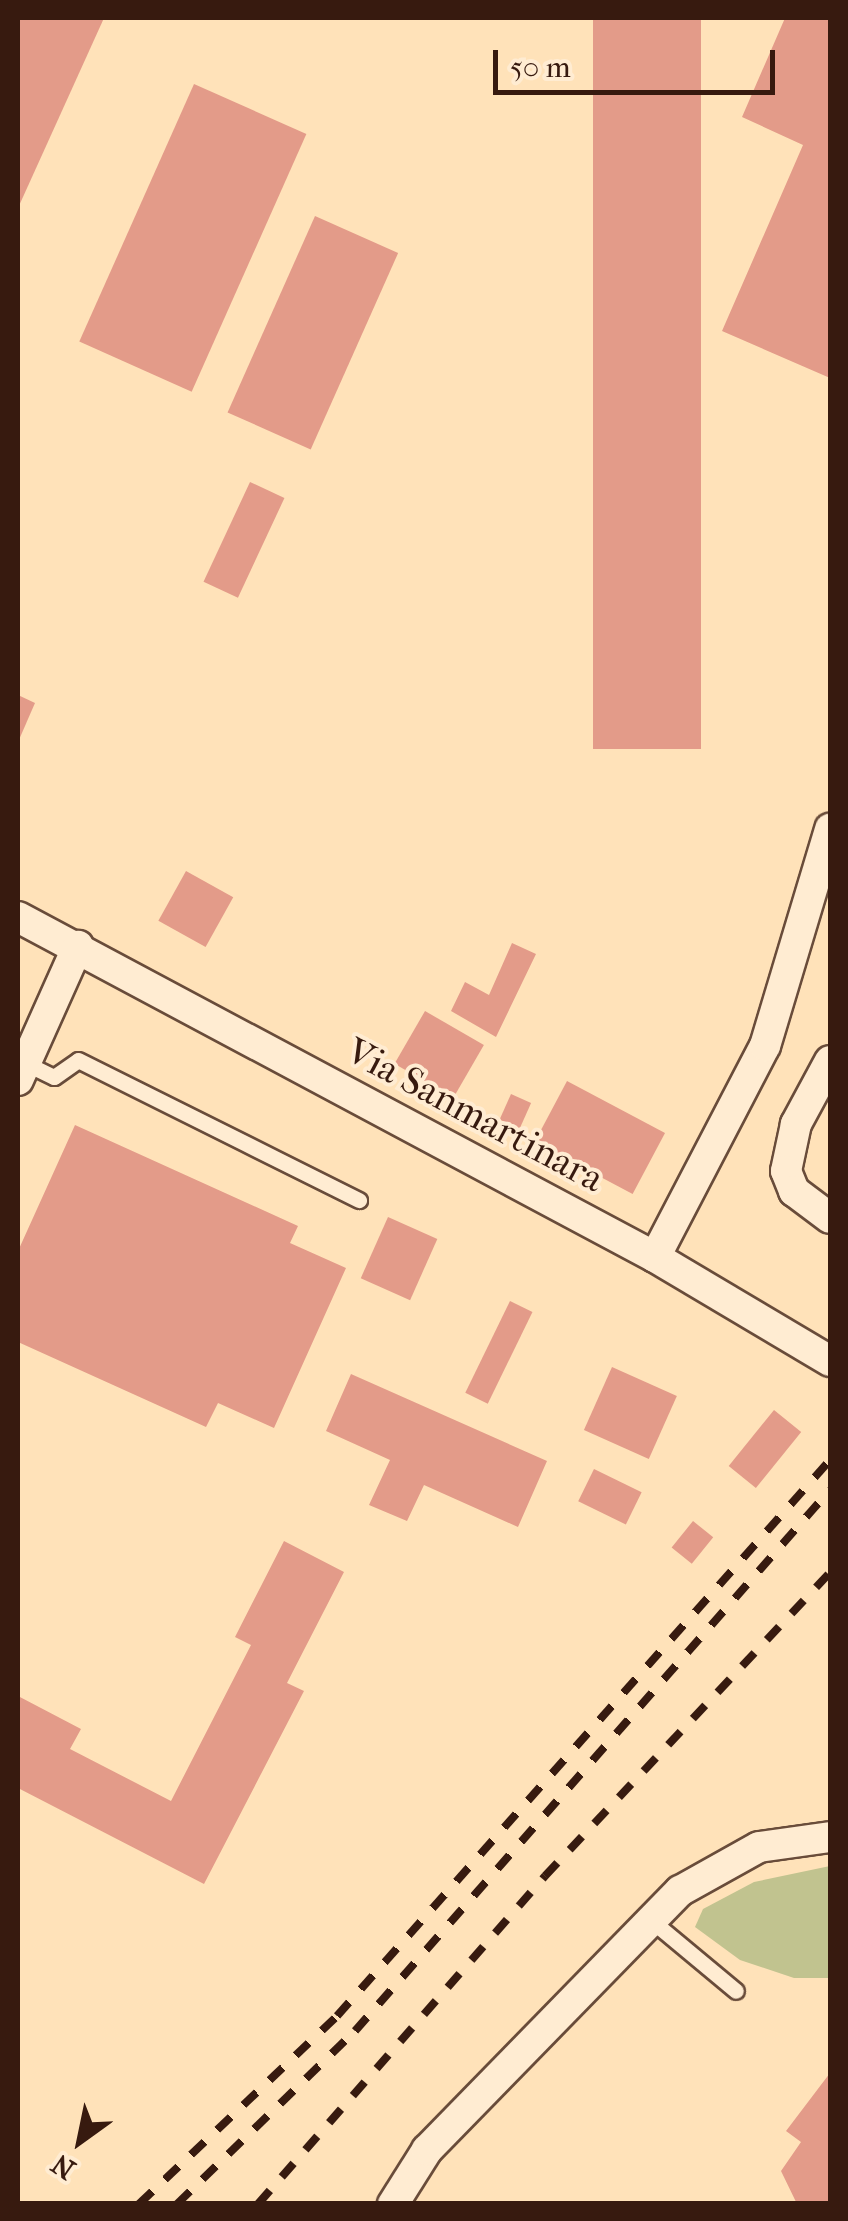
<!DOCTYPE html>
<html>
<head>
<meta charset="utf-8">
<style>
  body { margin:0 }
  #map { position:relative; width:848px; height:2221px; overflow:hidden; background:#ffe2b9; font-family:"IM FELL French Canon",serif }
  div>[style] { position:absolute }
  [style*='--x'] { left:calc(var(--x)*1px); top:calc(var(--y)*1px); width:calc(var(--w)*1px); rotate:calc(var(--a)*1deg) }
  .green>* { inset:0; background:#c1c38f }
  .building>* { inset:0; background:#e39b89; transform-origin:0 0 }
  .roads { filter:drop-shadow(2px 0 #694c3a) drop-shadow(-2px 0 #694c3a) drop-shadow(0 2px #694c3a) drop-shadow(0 -2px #694c3a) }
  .service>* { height:15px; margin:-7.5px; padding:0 7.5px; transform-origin:7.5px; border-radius:7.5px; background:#ffecd2 }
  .minor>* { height:30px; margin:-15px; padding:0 15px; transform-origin:15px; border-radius:15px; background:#ffecd2 }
  .rail>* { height:8px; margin-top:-4px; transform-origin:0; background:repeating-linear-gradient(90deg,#371a0f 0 18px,transparent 0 36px) }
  span { translate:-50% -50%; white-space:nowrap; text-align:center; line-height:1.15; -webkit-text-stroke:8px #ffecd2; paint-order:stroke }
  .street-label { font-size:38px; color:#371a0f }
  .frame { position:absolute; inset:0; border:20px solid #371a0f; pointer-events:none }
  .north { position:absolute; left:30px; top:2091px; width:100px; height:100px; -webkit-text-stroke:8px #ffecd2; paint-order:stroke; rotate:213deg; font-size:28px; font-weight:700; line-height:40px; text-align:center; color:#371a0f }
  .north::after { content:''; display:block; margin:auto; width:35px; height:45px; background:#371a0f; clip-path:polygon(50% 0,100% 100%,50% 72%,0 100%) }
  .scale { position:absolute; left:493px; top:50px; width:282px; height:45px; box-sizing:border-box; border:5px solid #371a0f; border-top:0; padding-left:12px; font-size:30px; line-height:35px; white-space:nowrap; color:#371a0f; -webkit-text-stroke:8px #ffecd2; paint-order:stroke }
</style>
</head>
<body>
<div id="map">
  <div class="green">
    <div style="clip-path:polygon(830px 1866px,830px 1978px,794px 1978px,740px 1960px,695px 1927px,703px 1909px,754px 1882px)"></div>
  </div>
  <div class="building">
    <div style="clip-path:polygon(18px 18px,104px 18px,18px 208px)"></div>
    <div style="left:593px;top:18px;width:108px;height:731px"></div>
    <div style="clip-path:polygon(785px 18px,830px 18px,830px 378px,722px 331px,803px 145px,742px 117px)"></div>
    <div style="left:194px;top:84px;width:123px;height:282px;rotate:24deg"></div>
    <div style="left:315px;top:216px;width:91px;height:215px;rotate:24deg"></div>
    <div style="left:250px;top:482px;width:38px;height:110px;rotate:25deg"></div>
    <div style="clip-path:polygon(18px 695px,35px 703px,18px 742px)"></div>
    <div style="left:186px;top:871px;width:54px;height:57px;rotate:29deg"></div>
    <div style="clip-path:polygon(512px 943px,536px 954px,496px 1037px,451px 1011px,465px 982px,489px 995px)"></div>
    <div style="left:425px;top:1011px;width:68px;height:61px;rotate:30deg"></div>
    <div style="left:567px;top:1081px;width:111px;height:69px;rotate:28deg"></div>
    <div style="left:511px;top:1094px;width:22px;height:28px;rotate:24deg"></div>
    <div style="clip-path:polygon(75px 1125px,298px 1226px,290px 1243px,346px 1268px,274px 1428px,218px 1403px,206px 1427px,18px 1342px,18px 1251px)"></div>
    <div style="left:388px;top:1217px;width:54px;height:67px;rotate:24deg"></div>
    <div style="left:510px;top:1301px;width:25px;height:102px;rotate:26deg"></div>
    <div style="left:612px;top:1367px;width:71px;height:69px;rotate:24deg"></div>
    <div style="clip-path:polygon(351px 1374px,547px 1461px,518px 1527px,424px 1485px,407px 1521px,369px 1505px,390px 1460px,326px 1431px)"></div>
    <div style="left:774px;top:1410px;width:35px;height:72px;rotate:39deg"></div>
    <div style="left:594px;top:1469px;width:53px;height:36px;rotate:26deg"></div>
    <div style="left:693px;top:1521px;width:26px;height:34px;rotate:39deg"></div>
    <div style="clip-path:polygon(284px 1541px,344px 1572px,287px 1683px,304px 1691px,204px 1884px,18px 1788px,18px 1696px,81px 1729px,70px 1749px,171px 1801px,251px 1645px,235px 1637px)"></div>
    <div style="clip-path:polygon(830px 2073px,830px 2204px,797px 2204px,781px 2171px,801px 2142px,786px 2131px)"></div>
  </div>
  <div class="roads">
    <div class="service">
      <div style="--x:25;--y:1063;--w:32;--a:26"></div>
      <div style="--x:54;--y:1077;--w:29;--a:-35"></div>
      <div style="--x:78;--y:1060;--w:314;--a:26.5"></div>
      <div style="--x:652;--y:1921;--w:109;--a:39.8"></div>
    </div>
    <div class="minor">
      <div style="--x:18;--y:917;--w:722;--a:28.09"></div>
      <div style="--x:655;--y:1257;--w:204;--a:30.7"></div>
      <div style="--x:830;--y:1061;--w:72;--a:118.4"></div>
      <div style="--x:796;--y:1124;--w:48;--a:102"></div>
      <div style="--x:786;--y:1171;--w:22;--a:68"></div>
      <div style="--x:794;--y:1191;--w:45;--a:36.9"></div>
      <div style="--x:18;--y:1080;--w:147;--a:-65.9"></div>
      <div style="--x:655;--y:1257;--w:238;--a:-62.5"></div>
      <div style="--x:765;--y:1046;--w:227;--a:-73.3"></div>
      <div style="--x:393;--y:2204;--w:64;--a:-57.8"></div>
      <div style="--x:427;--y:2150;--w:362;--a:-45.7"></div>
      <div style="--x:680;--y:1891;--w:90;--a:-29.1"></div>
      <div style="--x:759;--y:1847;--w:72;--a:-8"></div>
    </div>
  </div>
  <div class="rail">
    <div style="--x:139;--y:2204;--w:273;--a:-43.5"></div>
    <div style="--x:337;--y:2016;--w:743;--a:-48.44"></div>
    <div style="--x:177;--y:2204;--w:248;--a:-44.2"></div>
    <div style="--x:355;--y:2031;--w:720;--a:-48.72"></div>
    <div style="--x:258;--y:2204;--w:436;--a:-48.8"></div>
    <div style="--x:545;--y:1876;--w:416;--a:-46.8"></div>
  </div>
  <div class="street-label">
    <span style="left:475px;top:1115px;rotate:28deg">Via Sanmartinara</span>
  </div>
  <div class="frame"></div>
  <div class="north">N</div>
  <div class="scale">50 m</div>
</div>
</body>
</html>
